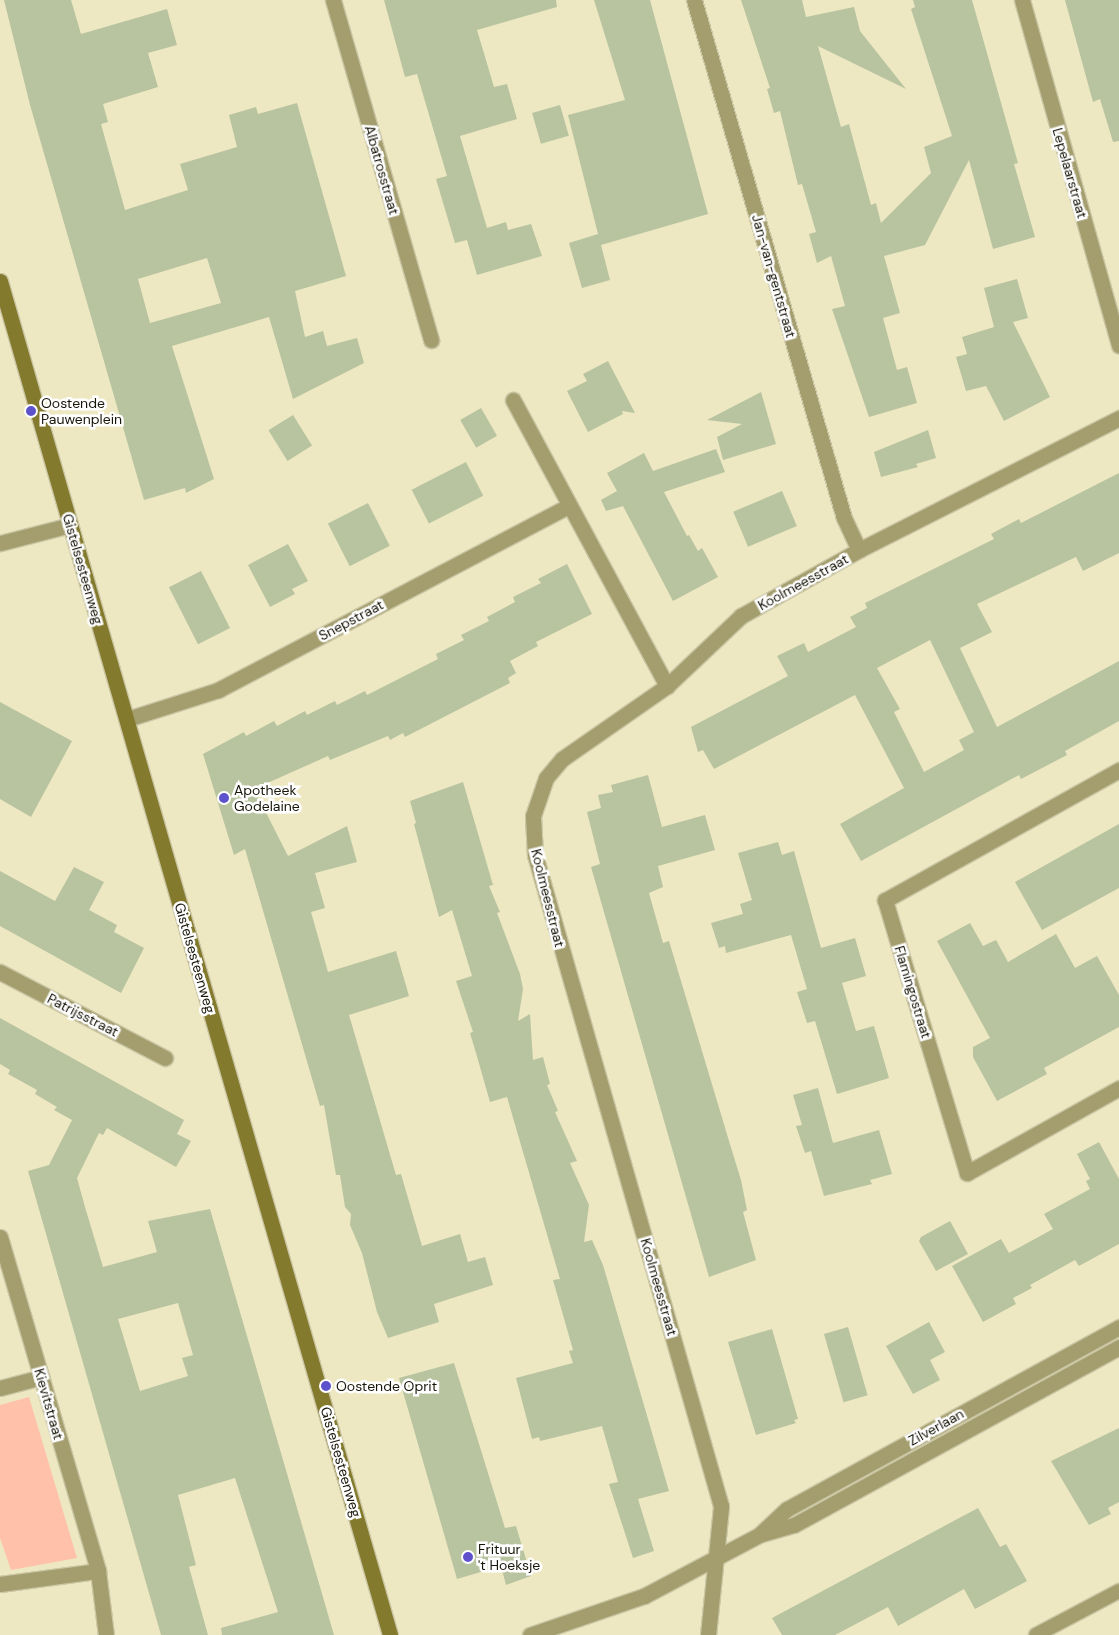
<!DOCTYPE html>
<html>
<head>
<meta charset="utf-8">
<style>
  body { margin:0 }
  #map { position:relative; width:1119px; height:1635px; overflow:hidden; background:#ede8c2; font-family:"DM Sans",sans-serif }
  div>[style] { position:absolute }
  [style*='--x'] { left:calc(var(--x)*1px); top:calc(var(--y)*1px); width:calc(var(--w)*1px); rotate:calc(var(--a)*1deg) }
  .green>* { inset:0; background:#ffc1a9 }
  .building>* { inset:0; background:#b8c3a0; transform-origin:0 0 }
  .roads { filter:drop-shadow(1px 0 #cbc6a4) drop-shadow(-1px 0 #cbc6a4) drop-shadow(0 1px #cbc6a4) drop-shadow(0 -1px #cbc6a4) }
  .lane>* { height:14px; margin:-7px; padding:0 7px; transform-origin:7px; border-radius:7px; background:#a49e6f }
  .street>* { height:15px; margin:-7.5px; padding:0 7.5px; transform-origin:7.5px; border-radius:7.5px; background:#a49e6f }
  .secondary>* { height:15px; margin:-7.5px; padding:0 7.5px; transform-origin:7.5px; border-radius:7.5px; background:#847a2d }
  .dots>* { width:14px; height:14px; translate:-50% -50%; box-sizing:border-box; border:2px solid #fff; border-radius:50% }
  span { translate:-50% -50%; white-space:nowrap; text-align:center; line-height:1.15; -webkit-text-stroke:5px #fff; paint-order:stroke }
  .street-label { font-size:14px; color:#181609 }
  .poi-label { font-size:14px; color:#181609 }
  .left { translate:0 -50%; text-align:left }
</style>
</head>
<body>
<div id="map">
  <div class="green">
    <div style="clip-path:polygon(29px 1397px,77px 1558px,11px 1570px,0 1538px,0 1405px)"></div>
  </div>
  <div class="building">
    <div style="clip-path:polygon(evenodd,4px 0,71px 0,81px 34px,167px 9px,177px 45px,148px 53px,158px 87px,103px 104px,108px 122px,101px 124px,125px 210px,188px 190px,180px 164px,237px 147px,229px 115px,256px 107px,258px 114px,297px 103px,346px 276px,295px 291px,305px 337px,323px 331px,327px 346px,357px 338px,364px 363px,293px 399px,269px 317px,172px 346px,214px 479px,186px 493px,185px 488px,144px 500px,30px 105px,4px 0,207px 258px,221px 303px,150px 323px,138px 279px,207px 258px)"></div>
    <div style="clip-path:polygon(384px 0,556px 0,557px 7px,477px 30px,494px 87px,507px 84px,517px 119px,460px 136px,487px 228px,506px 222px,508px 230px,531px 224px,542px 256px,477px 275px,467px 240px,455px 243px,436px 179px,447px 176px,417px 74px,405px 77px)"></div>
    <div style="clip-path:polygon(594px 0,650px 0,708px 214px,601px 245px,610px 280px,582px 288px,569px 243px,598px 234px,568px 115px,625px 100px)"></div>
    <div style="clip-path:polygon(741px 0,802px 0,806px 17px,854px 7px,860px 31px,906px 89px,818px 46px,841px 127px,849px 124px,871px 205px,876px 203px,881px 223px,931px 173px,924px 147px,952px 136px,911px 9px,915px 7px,913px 0,972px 0,1018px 163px,1014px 164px,1035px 237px,993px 249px,969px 160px,925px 245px,884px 256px,900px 313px,883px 318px,897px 370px,907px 367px,917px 403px,869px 417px,832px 309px,845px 306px,831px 256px,817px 263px,809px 234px,816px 232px,802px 184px,798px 185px,780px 111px,774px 113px,767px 89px,770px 88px)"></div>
    <div style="clip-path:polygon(1065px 0,1119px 0,1119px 141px,1113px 142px,1100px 99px,1093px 102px)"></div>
    <div style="left:560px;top:105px;width:32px;height:29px;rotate:74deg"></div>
    <div style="clip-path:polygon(1017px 279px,1028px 318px,1013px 322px,1050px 397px,1004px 421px,986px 386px,966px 391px,956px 357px,967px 354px,962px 337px,994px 327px,984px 288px)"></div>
    <div style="clip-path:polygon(608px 361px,635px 413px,622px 411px,623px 414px,588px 432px,567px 391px,587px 381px,583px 374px)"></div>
    <div style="clip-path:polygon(761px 392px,776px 444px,723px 460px,717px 437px,742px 424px,707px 420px)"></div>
    <div style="left:481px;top:408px;width:32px;height:24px;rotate:60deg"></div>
    <div style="left:293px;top:415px;width:36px;height:29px;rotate:58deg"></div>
    <div style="clip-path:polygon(928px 430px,936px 458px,916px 464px,918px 467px,881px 477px,874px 452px)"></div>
    <div style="clip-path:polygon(716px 449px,725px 472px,664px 492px,687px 536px,689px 535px,698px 551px,702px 548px,718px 577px,673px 601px,623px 506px,606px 511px,601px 500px,617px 491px,607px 473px,644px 453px,653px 471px)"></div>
    <div style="left:466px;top:462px;width:38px;height:61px;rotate:63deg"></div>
    <div style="clip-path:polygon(evenodd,1119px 473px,1119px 553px,1083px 571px,1076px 557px,977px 604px,992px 632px,960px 648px,997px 727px,1119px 661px,1119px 721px,1065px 751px,1067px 755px,1021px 779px,1019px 775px,861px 861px,840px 824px,904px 788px,855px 695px,714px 769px,703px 750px,698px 752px,691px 727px,788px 676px,777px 656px,804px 643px,808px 652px,856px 627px,850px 617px,867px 608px,865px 603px,994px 539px,991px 534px,1019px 519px,1021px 523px,1119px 473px,930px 640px,974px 732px,959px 740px,964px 750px,924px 772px,894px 712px,900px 709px,877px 668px,930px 640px)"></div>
    <div style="left:782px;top:491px;width:38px;height:53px;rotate:67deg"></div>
    <div style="left:368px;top:503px;width:48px;height:45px;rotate:63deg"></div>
    <div style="clip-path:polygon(288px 544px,308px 581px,292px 589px,295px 594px,270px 607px,248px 565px)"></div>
    <div style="clip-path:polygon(567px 564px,592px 614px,536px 642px,538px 646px,510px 661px,516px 673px,508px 678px,510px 683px,405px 737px,403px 733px,390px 740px,388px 736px,330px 760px,328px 756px,254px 789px,288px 856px,347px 826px,357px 862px,315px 873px,325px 908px,311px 912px,328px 972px,396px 951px,409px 996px,349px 1015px,396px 1175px,401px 1174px,422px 1246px,460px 1234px,468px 1262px,485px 1257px,493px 1285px,434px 1304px,439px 1322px,388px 1338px,377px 1312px,362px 1253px,350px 1225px,351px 1214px,345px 1207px,340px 1175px,336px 1175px,324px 1105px,320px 1106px,245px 849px,234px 855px,203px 754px,244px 732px,246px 736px,274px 721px,277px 726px,305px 711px,307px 715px,335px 701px,337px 705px,365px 691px,367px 695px,438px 659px,436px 654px,464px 640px,461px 635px,489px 621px,487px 617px,515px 602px,513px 597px,541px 583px,538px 579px)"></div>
    <div style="left:201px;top:571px;width:64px;height:36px;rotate:63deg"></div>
    <div style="clip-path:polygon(0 702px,72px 741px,31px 817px,0 799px)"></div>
    <div style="clip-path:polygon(648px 775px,662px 827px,705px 815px,715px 850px,658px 866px,663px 887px,649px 893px,663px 943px,669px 941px,729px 1141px,741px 1180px,747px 1210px,743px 1212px,756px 1260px,709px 1277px,591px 867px,600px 864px,587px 812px,601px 808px,598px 795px,613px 792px,611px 785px)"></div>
    <div style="clip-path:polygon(463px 782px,493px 885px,489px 886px,500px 912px,497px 913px,520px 974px,523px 989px,518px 1021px,530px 1014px,533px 1060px,543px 1057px,550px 1084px,547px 1085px,558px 1111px,555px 1112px,577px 1161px,570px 1163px,589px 1205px,584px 1242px,592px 1240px,603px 1265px,669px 1491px,638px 1499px,654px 1551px,633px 1558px,609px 1484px,618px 1482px,602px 1426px,540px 1441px,539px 1437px,532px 1439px,516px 1378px,573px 1363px,569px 1351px,573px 1350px,553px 1280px,560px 1279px,507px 1097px,490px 1102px,476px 1053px,470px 1033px,473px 1032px,456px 981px,472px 976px,452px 910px,439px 917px,414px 824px,416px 823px,410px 801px)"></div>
    <div style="clip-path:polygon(1119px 824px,1119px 888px,1042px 930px,1015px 882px)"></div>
    <div style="clip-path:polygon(778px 842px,782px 855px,794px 851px,821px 948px,855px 938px,866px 976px,842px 983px,856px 1031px,874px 1026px,889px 1078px,837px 1094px,815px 1021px,807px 1023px,797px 992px,807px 989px,791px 935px,726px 953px,725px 946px,719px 948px,711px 923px,743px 914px,740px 904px,752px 900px,738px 853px)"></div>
    <div style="clip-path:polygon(74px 867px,104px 882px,89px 910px,117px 925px,114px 932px,144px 948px,121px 993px,0 926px,0 871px,55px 901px)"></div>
    <div style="clip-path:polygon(970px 923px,983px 946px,996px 940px,1008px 962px,1056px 934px,1075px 968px,1097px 956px,1119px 995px,1119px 1027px,1044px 1068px,1047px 1074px,997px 1101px,973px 1057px,973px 1047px,990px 1038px,937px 941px)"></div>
    <div style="clip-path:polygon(evenodd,0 1018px,184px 1120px,177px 1134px,191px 1141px,176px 1167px,107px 1128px,103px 1135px,99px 1133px,77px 1178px,85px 1207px,103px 1267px,157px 1252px,148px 1221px,210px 1209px,334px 1635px,222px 1635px,221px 1628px,278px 1612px,235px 1478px,178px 1495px,196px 1565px,189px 1567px,208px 1635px,161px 1635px,28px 1171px,49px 1165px,72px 1120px,54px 1110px,57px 1107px,35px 1094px,37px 1090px,8px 1074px,10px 1070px,0 1064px,0 1018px,178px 1303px,193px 1355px,182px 1358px,188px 1376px,140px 1391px,118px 1319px,178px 1303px)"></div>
    <div style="clip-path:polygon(818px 1088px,833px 1143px,879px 1130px,892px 1174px,870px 1180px,872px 1184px,824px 1196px,811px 1151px,805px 1153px,796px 1126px,802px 1125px,793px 1095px)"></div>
    <div style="clip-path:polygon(1099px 1142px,1119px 1179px,1119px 1244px,1079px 1266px,1075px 1260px,1030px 1285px,1032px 1288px,1013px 1298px,1016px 1304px,983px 1322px,952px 1266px,1001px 1239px,1009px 1253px,1053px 1229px,1044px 1214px,1090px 1189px,1086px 1181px,1090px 1179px,1077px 1154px)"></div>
    <div style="clip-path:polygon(950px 1221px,968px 1254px,936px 1271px,919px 1241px,921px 1237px)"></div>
    <div style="clip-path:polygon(929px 1322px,945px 1352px,930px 1360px,940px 1380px,913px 1394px,886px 1346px)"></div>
    <div style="left:848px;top:1327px;width:71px;height:25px;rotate:74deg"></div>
    <div style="clip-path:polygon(772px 1329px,798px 1419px,794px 1420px,796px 1423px,756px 1435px,728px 1342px)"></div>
    <div style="clip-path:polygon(454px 1363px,505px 1528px,516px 1526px,531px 1576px,506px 1585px,501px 1566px,457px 1579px,399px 1378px)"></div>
    <div style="clip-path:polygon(1119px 1428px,1119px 1502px,1108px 1508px,1111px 1514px,1089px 1525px,1051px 1461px)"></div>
    <div style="clip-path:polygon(978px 1508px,1000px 1547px,1006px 1544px,1027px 1581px,975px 1609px,964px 1589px,898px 1626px,888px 1607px,835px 1635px,782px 1635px,772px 1618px)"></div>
  </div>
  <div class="roads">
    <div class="lane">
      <div style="--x:1036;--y:1635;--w:94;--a:-27.9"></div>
    </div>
    <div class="street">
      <div style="--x:333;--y:0;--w:354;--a:73.9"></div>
      <div style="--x:694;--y:0;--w:539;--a:73.85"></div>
      <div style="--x:844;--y:518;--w:35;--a:65"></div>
      <div style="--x:1022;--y:0;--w:359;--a:74.3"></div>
      <div style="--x:513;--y:400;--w:325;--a:61.7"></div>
      <div style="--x:0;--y:543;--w:72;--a:-14.4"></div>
      <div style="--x:127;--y:719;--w:96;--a:-17.7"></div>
      <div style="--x:218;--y:690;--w:395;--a:-27.7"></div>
      <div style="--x:1119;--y:770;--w:268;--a:150.9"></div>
      <div style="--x:885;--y:900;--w:285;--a:73.3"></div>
      <div style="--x:967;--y:1173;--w:174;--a:-29.2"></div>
      <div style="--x:0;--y:972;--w:186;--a:27.5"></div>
      <div style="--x:0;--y:1237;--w:348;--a:73.6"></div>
      <div style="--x:98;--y:1571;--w:64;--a:82.9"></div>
      <div style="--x:0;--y:1388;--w:43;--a:-14.7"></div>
      <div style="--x:762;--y:1534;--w:33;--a:-16"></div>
      <div style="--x:794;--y:1525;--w:371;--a:-28.7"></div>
      <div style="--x:0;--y:1584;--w:99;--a:-7.6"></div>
      <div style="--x:530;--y:1635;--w:120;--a:-18.9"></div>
      <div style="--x:644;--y:1596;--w:130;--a:-27.9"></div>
      <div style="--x:759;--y:1535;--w:38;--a:-43"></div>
      <div style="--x:787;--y:1509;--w:379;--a:-28.7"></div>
      <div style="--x:708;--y:1635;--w:130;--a:-84.2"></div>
      <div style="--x:721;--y:1506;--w:677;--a:-105.95"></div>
      <div style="--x:535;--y:855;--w:39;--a:-93"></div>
      <div style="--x:533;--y:816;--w:40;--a:-71.1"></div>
      <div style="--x:546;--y:778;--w:25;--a:-50"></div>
      <div style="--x:562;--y:759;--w:128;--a:-34.8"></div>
      <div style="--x:667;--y:686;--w:102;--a:-43.4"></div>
      <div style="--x:741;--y:616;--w:135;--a:-29.2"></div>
      <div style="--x:859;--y:550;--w:292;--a:-26.9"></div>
    </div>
    <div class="secondary">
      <div style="--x:0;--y:281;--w:1409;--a:73.93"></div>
    </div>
  </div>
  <div class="dots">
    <div style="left:31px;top:411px;background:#5d52cb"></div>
    <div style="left:224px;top:798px;background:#5d52cb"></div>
    <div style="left:326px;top:1386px;background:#5d52cb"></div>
    <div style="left:468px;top:1557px;background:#5d52cb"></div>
  </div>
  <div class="street-label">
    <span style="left:382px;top:170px;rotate:74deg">Albatrosstraat</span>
    <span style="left:1070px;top:173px;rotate:74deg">Lepelaarstraat</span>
    <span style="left:774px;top:276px;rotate:74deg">Jan-van-gentstraat</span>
    <span style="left:83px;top:569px;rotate:74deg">Gistelsesteenweg</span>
    <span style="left:803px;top:582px;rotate:-29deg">Koolmeesstraat</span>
    <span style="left:351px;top:620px;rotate:-28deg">Snepstraat</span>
    <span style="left:548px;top:898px;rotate:76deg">Koolmeesstraat</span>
    <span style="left:195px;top:958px;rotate:74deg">Gistelsesteenweg</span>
    <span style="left:913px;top:992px;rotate:73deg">Flamingostraat</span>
    <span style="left:83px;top:1015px;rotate:27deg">Patrijsstraat</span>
    <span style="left:659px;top:1287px;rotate:74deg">Koolmeesstraat</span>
    <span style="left:49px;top:1404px;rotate:74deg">Kievitstraat</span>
    <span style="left:936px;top:1427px;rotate:-29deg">Zilverlaan</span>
    <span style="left:341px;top:1462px;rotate:74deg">Gistelsesteenweg</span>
  </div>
  <div class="poi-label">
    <span class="left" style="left:41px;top:411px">Oostende<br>Pauwenplein</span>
    <span class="left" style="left:234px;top:798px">Apotheek<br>Godelaine</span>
    <span class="left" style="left:336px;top:1386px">Oostende Oprit</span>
    <span class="left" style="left:478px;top:1557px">Frituur<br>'t Hoeksje</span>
  </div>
</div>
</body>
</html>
